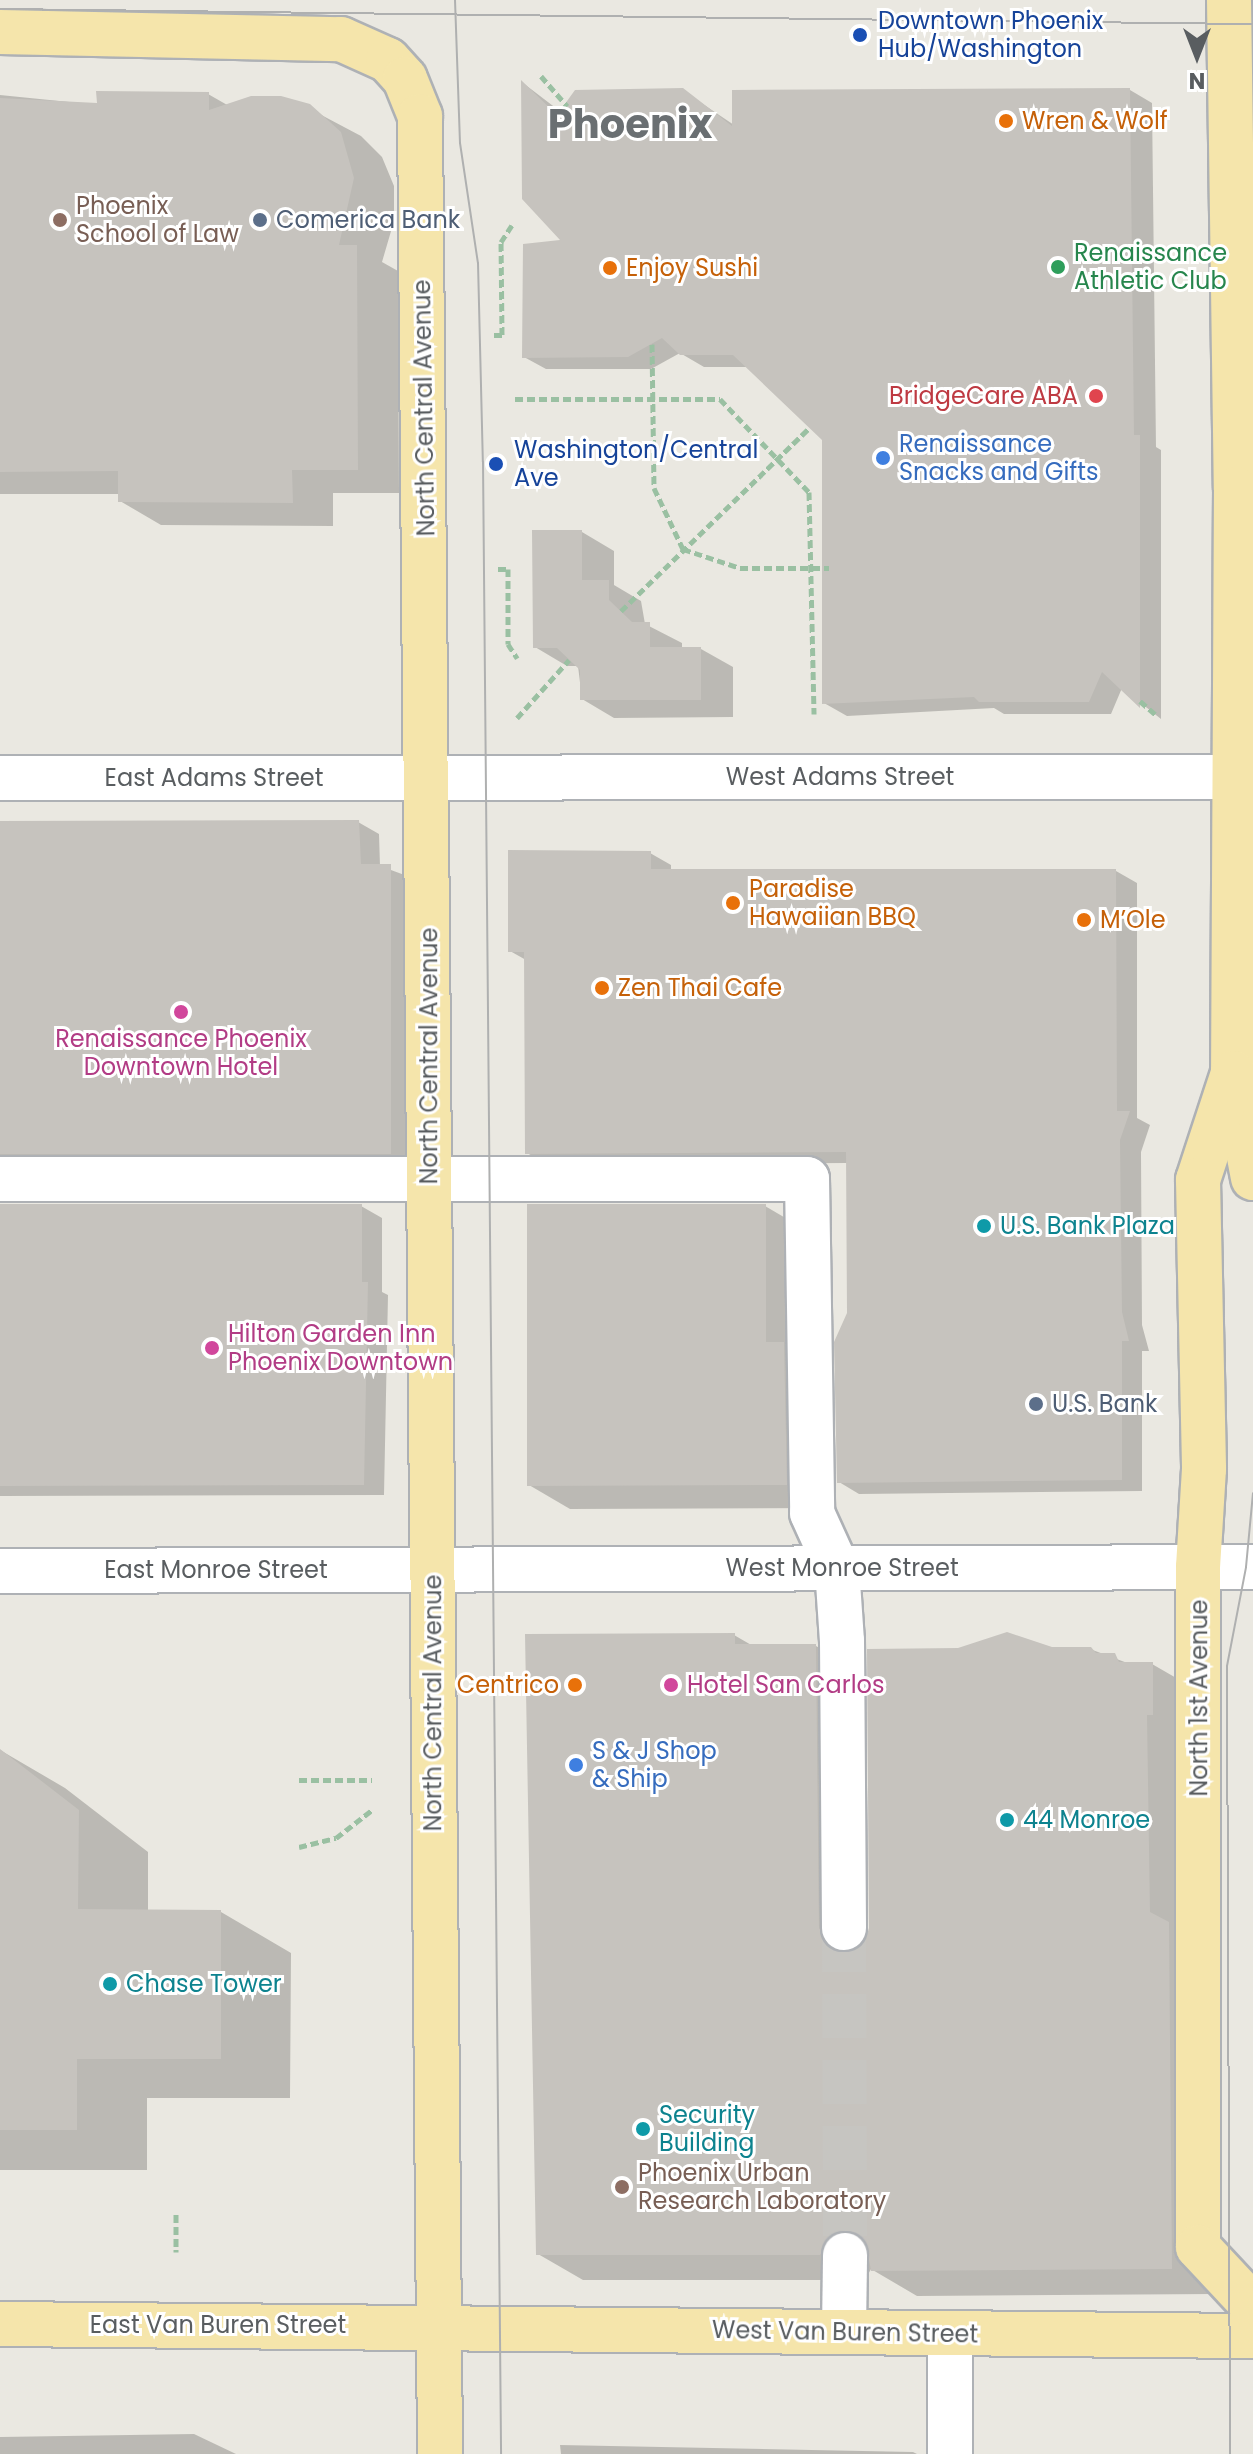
<!DOCTYPE html>
<html>
<head>
<meta charset="utf-8">
<style>
  body { margin:0 }
  #map { position:relative; width:1253px; height:2454px; overflow:hidden; background:#eae8e1; font-family:Poppins,sans-serif }
  div>[style] { position:absolute }
  [style*='--x'] { left:calc(var(--x)*1px); top:calc(var(--y)*1px); width:calc(var(--w)*1px); rotate:calc(var(--a)*1deg) }
  .shadow>* { inset:0; background:#0003 }
  .building>* { inset:0; background:#c6c3be }
  .minor-tunnel>* { height:44px; margin-top:-22px; transform-origin:0; background:repeating-linear-gradient(90deg,#c6c5c1 0 44px,transparent 0 66px) }
  .path>* { height:5px; margin-top:-2.5px; transform-origin:0; background:repeating-linear-gradient(90deg,#9ac0a2 0 8px,transparent 0 12px) }
  .roads { filter:drop-shadow(2px 0 #aeb1b5) drop-shadow(-2px 0 #aeb1b5) drop-shadow(0 2px #aeb1b5) drop-shadow(0 -2px #aeb1b5) }
  .minor>* { height:44px; margin:-22px; padding:0 22px; transform-origin:22px; border-radius:22px; background:#fff }
  .major>* { height:44px; margin:-22px; padding:0 22px; transform-origin:22px; border-radius:22px; background:#f5e5ab }
  .tram>* { height:2px; margin:-1px; padding:0 1px; transform-origin:1px; border-radius:1px; background:#afb0b0 }
  .dots>* { width:22px; height:22px; translate:-50% -50%; box-sizing:border-box; border:4px solid #fff; border-radius:50% }
  span { translate:-50% -50%; white-space:nowrap; text-align:center; line-height:1.15; -webkit-text-stroke:6px #fff; paint-order:stroke }
  .transit-label { font-size:24px; color:#164399 }
  .left { translate:0 -50%; text-align:left }
  .food-label { font-size:24px; color:#c56008 }
  .right { translate:-100% -50%; text-align:right }
  .education-label { font-size:24px; color:#785e54 }
  .service-label { font-size:24px; color:#4e5e75 }
  .leisure-label { font-size:24px; color:#27864d }
  .health-label { font-size:24px; color:#be3a42 }
  .street-label { font-size:24px; color:#595d60 }
  .shop-label { font-size:24px; color:#366cbe }
  .hotel-label { font-size:24px; color:#b23c85 }
  .culture-label { font-size:24px; color:#0d838f }
  .town-label { font-size:40px; color:#6a6f72; font-weight:700 }
  .north { position:absolute; left:1157px; top:16px; width:80px; height:80px; -webkit-text-stroke:6px #fff; paint-order:stroke; rotate:180deg; font-size:22px; font-weight:700; line-height:32px; text-align:center; color:#595d60 }
  .north::after { content:''; display:block; margin:auto; width:28px; height:36px; background:#595d60; clip-path:polygon(50% 0,100% 100%,50% 72%,0 100%) }
</style>
</head>
<body>
<div id="map">
  <div class="shadow">
    <div style="clip-path:polygon(523px 83px,561px 112px,682px 90px,734px 125px,1130px 90px,1152px 103px,1156px 447px,1161px 450px,1161px 719px,1122px 688px,1111px 714px,1004px 714px,994px 708px,847px 716px,824px 703px,824px 439px,748px 367px,704px 367px,680px 353px,651px 369px,546px 369px,524px 357px,564px 242px)"></div>
    <div style="clip-path:polygon(208px 94px,229px 106px,293px 100px,361px 136px,382px 157px,394px 186px,394px 221px,382px 262px,398px 271px,399px 493px,333px 493px,333px 526px,161px 525px,120px 501px,120px 494px,0 494px,0 95px,99px 105px)"></div>
    <div style="clip-path:polygon(582px 532px,614px 551px,614px 585px,641px 601px,645px 624px,682px 643px,682px 649px,701px 649px,733px 667px,733px 717px,614px 718px,582px 699px,578px 666px,567px 666px,535px 647px)"></div>
    <div style="clip-path:polygon(358px 822px,379px 834px,380px 866px,410px 877px,411px 1165px,0 1181px,0 823px)"></div>
    <div style="clip-path:polygon(650px 853px,671px 865px,671px 871px,1116px 871px,1137px 883px,1137px 1118px,1150px 1125px,1141px 1152px,1142px 1325px,1149px 1351px,1142px 1351px,1142px 1491px,859px 1494px,839px 1482px,849px 1313px,848px 1163px,548px 1165px,527px 1153px,526px 960px,510px 951px)"></div>
    <div style="clip-path:polygon(0 1206px,361px 1206px,382px 1218px,382px 1292px,388px 1295px,384px 1495px,0 1496px)"></div>
    <div style="clip-path:polygon(765px 1206px,806px 1230px,827px 1508px,570px 1509px,529px 1485px)"></div>
    <div style="clip-path:polygon(evenodd,734px 1635px,753px 1646px,816px 1646px,861px 1672px,863px 1943px,1051px 1649px,1090px 1649px,1130px 1664px,1152px 1664px,1197px 1690px,1216px 2294px,917px 2296px,871px 2269px,865px 2280px,583px 2280px,538px 2254px,734px 1635px,824px 2227px,870px 2253px,870px 2258px,822px 2230px,824px 2227px)"></div>
    <div style="clip-path:polygon(0 1750px,65px 1788px,148px 1852px,148px 1912px,221px 1912px,291px 1953px,290px 2098px,147px 2098px,147px 2170px,0 2170px)"></div>
    <div style="clip-path:polygon(194px 2434px,236px 2454px,0 2454px,0 2437px)"></div>
    <div style="clip-path:polygon(560px 2445px,913px 2452px,917px 2454px,561px 2454px)"></div>
  </div>
  <div class="building">
    <div style="clip-path:polygon(521px 80px,557px 115px,575px 90px,683px 88px,732px 126px,732px 90px,1130px 88px,1134px 435px,1140px 435px,1140px 708px,1102px 672px,1089px 702px,979px 702px,974px 697px,822px 704px,822px 440px,733px 355px,680px 355px,662px 338px,628px 357px,522px 358px,523px 244px,560px 240px,522px 199px)"></div>
    <div style="clip-path:polygon(96px 91px,209px 92px,209px 110px,251px 96px,281px 96px,310px 104px,341px 132px,354px 178px,339px 245px,357px 245px,358px 470px,292px 470px,293px 503px,118px 502px,118px 471px,0 472px,0 98px,97px 103px)"></div>
    <div style="clip-path:polygon(532px 530px,582px 530px,582px 580px,609px 580px,609px 600px,632px 622px,650px 622px,650px 647px,701px 647px,701px 700px,580px 700px,580px 670px,557px 648px,533px 648px)"></div>
    <div style="clip-path:polygon(359px 820px,361px 864px,391px 864px,391px 1154px,0 1154px,0 821px)"></div>
    <div style="clip-path:polygon(508px 850px,651px 851px,651px 869px,1116px 869px,1117px 1111px,1130px 1111px,1120px 1140px,1122px 1312px,1129px 1341px,1122px 1341px,1122px 1480px,837px 1483px,834px 1342px,847px 1313px,846px 1152px,525px 1154px,524px 952px,508px 952px)"></div>
    <div style="clip-path:polygon(0 1204px,362px 1204px,362px 1282px,368px 1282px,364px 1485px,0 1486px)"></div>
    <div style="clip-path:polygon(527px 1204px,766px 1204px,766px 1342px,784px 1342px,787px 1485px,527px 1486px)"></div>
    <div style="clip-path:polygon(1007px 1632px,1052px 1647px,1091px 1647px,1096px 1653px,1115px 1653px,1119px 1662px,1153px 1662px,1153px 1715px,1147px 1715px,1150px 1912px,1169px 1922px,1172px 2269px,871px 2271px,866px 2242px,846px 2230px,832px 2234px,820px 2255px,536px 2255px,525px 1634px,735px 1633px,735px 1644px,816px 1644px,819px 1928px,831px 1949px,845px 1953px,865px 1941px,869px 1928px,867px 1649px,958px 1648px)"></div>
    <div style="clip-path:polygon(0 1749px,79px 1810px,78px 1909px,221px 1910px,221px 2059px,77px 2059px,77px 2130px,0 2130px)"></div>
  </div>
  <div class="minor-tunnel">
    <div style="--x:844;--y:1928;--w:327;--a:89.8"></div>
  </div>
  <div class="path">
    <div style="--x:541;--y:76;--w:40;--a:49"></div>
    <div style="--x:494;--y:335;--w:8;--a:0"></div>
    <div style="--x:502;--y:335;--w:93;--a:-90.6"></div>
    <div style="--x:501;--y:242;--w:20;--a:-57"></div>
    <div style="--x:652;--y:344;--w:144;--a:89.2"></div>
    <div style="--x:654;--y:488;--w:68;--a:64.6"></div>
    <div style="--x:683;--y:549;--w:60;--a:18.4"></div>
    <div style="--x:740;--y:568;--w:89;--a:0"></div>
    <div style="--x:515;--y:399;--w:205;--a:0"></div>
    <div style="--x:720;--y:399;--w:129;--a:46.3"></div>
    <div style="--x:809;--y:492;--w:222;--a:88.7"></div>
    <div style="--x:498;--y:569;--w:10;--a:0"></div>
    <div style="--x:508;--y:569;--w:75;--a:90"></div>
    <div style="--x:508;--y:644;--w:17;--a:57"></div>
    <div style="--x:621;--y:611;--w:262;--a:-44.2"></div>
    <div style="--x:1140;--y:701;--w:20;--a:41"></div>
    <div style="--x:517;--y:718;--w:78;--a:-48.1"></div>
    <div style="--x:299;--y:1780;--w:73;--a:0"></div>
    <div style="--x:299;--y:1847;--w:38;--a:-14"></div>
    <div style="--x:336;--y:1838;--w:46;--a:-37.9"></div>
    <div style="--x:176;--y:2214;--w:38;--a:90"></div>
  </div>
  <div class="roads">
    <div class="minor">
      <div style="--x:0;--y:778;--w:1253;--a:-0.05"></div>
      <div style="--x:0;--y:1179;--w:807;--a:0"></div>
      <div style="--x:807;--y:1179;--w:334;--a:89.1"></div>
      <div style="--x:812;--y:1513;--w:60;--a:65.6"></div>
      <div style="--x:837;--y:1568;--w:73;--a:86.1"></div>
      <div style="--x:842;--y:1641;--w:287;--a:89.6"></div>
      <div style="--x:0;--y:1571;--w:1253;--a:-0.18"></div>
      <div style="--x:844;--y:2330;--w:75;--a:-89.2"></div>
      <div style="--x:950;--y:2334;--w:120;--a:90"></div>
    </div>
    <div class="major">
      <div style="--x:1229;--y:0;--w:489;--a:89.2"></div>
      <div style="--x:1236;--y:489;--w:584;--a:90.29"></div>
      <div style="--x:1233;--y:1073;--w:107;--a:79.2"></div>
      <div style="--x:0;--y:32;--w:341;--a:1.2"></div>
      <div style="--x:341;--y:39;--w:51;--a:24.1"></div>
      <div style="--x:388;--y:60;--w:25;--a:48"></div>
      <div style="--x:405;--y:79;--w:40;--a:68"></div>
      <div style="--x:420;--y:116;--w:2338;--a:89.51"></div>
      <div style="--x:1233;--y:1073;--w:113;--a:108.1"></div>
      <div style="--x:1198;--y:1180;--w:289;--a:88.8"></div>
      <div style="--x:1204;--y:1469;--w:98;--a:93.5"></div>
      <div style="--x:1198;--y:1567;--w:680;--a:90"></div>
      <div style="--x:1198;--y:2247;--w:81;--a:47"></div>
      <div style="--x:0;--y:2324;--w:1253;--a:0.55"></div>
    </div>
  </div>
  <div class="tram">
    <div style="--x:455;--y:0;--w:143;--a:88"></div>
    <div style="--x:460;--y:143;--w:121;--a:81.5"></div>
    <div style="--x:478;--y:263;--w:199;--a:88.6"></div>
    <div style="--x:483;--y:462;--w:1992;--a:89.48"></div>
    <div style="--x:0;--y:9;--w:1253;--a:0.69"></div>
    <div style="--x:1230;--y:2454;--w:788;--a:-90.22"></div>
    <div style="--x:1227;--y:1666;--w:101;--a:-79.1"></div>
    <div style="--x:1246;--y:1567;--w:74;--a:-84.6"></div>
  </div>
  <div class="dots">
    <div style="left:860px;top:35px;background:#1a4fb4"></div>
    <div style="left:1006px;top:121px;background:#e8710a"></div>
    <div style="left:60px;top:220px;background:#8d6e63"></div>
    <div style="left:260px;top:220px;background:#5c6f8a"></div>
    <div style="left:1058px;top:267px;background:#2e9e5b"></div>
    <div style="left:610px;top:268px;background:#e8710a"></div>
    <div style="left:1096px;top:396px;background:#e0444e"></div>
    <div style="left:883px;top:458px;background:#3f7fe0"></div>
    <div style="left:496px;top:464px;background:#1a4fb4"></div>
    <div style="left:733px;top:903px;background:#e8710a"></div>
    <div style="left:1084px;top:920px;background:#e8710a"></div>
    <div style="left:602px;top:988px;background:#e8710a"></div>
    <div style="left:181px;top:1012px;background:#d1479c"></div>
    <div style="left:984px;top:1226px;background:#0f9aa8"></div>
    <div style="left:212px;top:1348px;background:#d1479c"></div>
    <div style="left:1036px;top:1404px;background:#5c6f8a"></div>
    <div style="left:575px;top:1685px;background:#e8710a"></div>
    <div style="left:671px;top:1685px;background:#d1479c"></div>
    <div style="left:576px;top:1765px;background:#3f7fe0"></div>
    <div style="left:1007px;top:1820px;background:#0f9aa8"></div>
    <div style="left:110px;top:1984px;background:#0f9aa8"></div>
    <div style="left:643px;top:2129px;background:#0f9aa8"></div>
    <div style="left:622px;top:2187px;background:#8d6e63"></div>
  </div>
  <div class="transit-label">
    <span class="left" style="left:878px;top:35px">Downtown Phoenix<br>Hub/Washington</span>
    <span class="left" style="left:514px;top:464px">Washington/Central<br>Ave</span>
  </div>
  <div class="food-label">
    <span class="left" style="left:1022px;top:121px">Wren &amp; Wolf</span>
    <span class="left" style="left:626px;top:268px">Enjoy Sushi</span>
    <span class="left" style="left:749px;top:903px">Paradise<br>Hawaiian BBQ</span>
    <span class="left" style="left:1100px;top:920px">M’Ole</span>
    <span class="left" style="left:618px;top:988px">Zen Thai Cafe</span>
    <span class="right" style="left:559px;top:1685px">Centrico</span>
  </div>
  <div class="education-label">
    <span class="left" style="left:76px;top:220px">Phoenix<br>School of Law</span>
    <span class="left" style="left:638px;top:2187px">Phoenix Urban<br>Research Laboratory</span>
  </div>
  <div class="service-label">
    <span class="left" style="left:276px;top:220px">Comerica Bank</span>
    <span class="left" style="left:1052px;top:1404px">U.S. Bank</span>
  </div>
  <div class="leisure-label">
    <span class="left" style="left:1074px;top:267px">Renaissance<br>Athletic Club</span>
  </div>
  <div class="health-label">
    <span class="right" style="left:1078px;top:396px">BridgeCare ABA</span>
  </div>
  <div class="street-label">
    <span style="left:424px;top:408px;rotate:-91deg">North Central Avenue</span>
    <span style="left:840px;top:777px">West Adams Street</span>
    <span style="left:214px;top:778px">East Adams Street</span>
    <span style="left:429px;top:1056px;rotate:-90deg">North Central Avenue</span>
    <span style="left:842px;top:1568px">West Monroe Street</span>
    <span style="left:216px;top:1570px">East Monroe Street</span>
    <span style="left:1199px;top:1698px;rotate:-90deg">North 1st Avenue</span>
    <span style="left:433px;top:1703px;rotate:-90deg">North Central Avenue</span>
    <span style="left:218px;top:2325px">East Van Buren Street</span>
    <span style="left:845px;top:2332px;rotate:1deg">West Van Buren Street</span>
  </div>
  <div class="shop-label">
    <span class="left" style="left:899px;top:458px">Renaissance<br>Snacks and Gifts</span>
    <span class="left" style="left:592px;top:1765px">S &amp; J Shop<br>&amp; Ship</span>
  </div>
  <div class="hotel-label">
    <span style="left:181px;top:1053px">Renaissance Phoenix<br>Downtown Hotel</span>
    <span class="left" style="left:228px;top:1348px">Hilton Garden Inn<br>Phoenix Downtown</span>
    <span class="left" style="left:687px;top:1685px">Hotel San Carlos</span>
  </div>
  <div class="culture-label">
    <span class="left" style="left:1000px;top:1226px">U.S. Bank Plaza</span>
    <span class="left" style="left:1023px;top:1820px">44 Monroe</span>
    <span class="left" style="left:126px;top:1984px">Chase Tower</span>
    <span class="left" style="left:659px;top:2129px">Security<br>Building</span>
  </div>
  <div class="town-label">
    <span style="left:630px;top:124px">Phoenix</span>
  </div>
  <div class="north">N</div>
</div>
</body>
</html>
